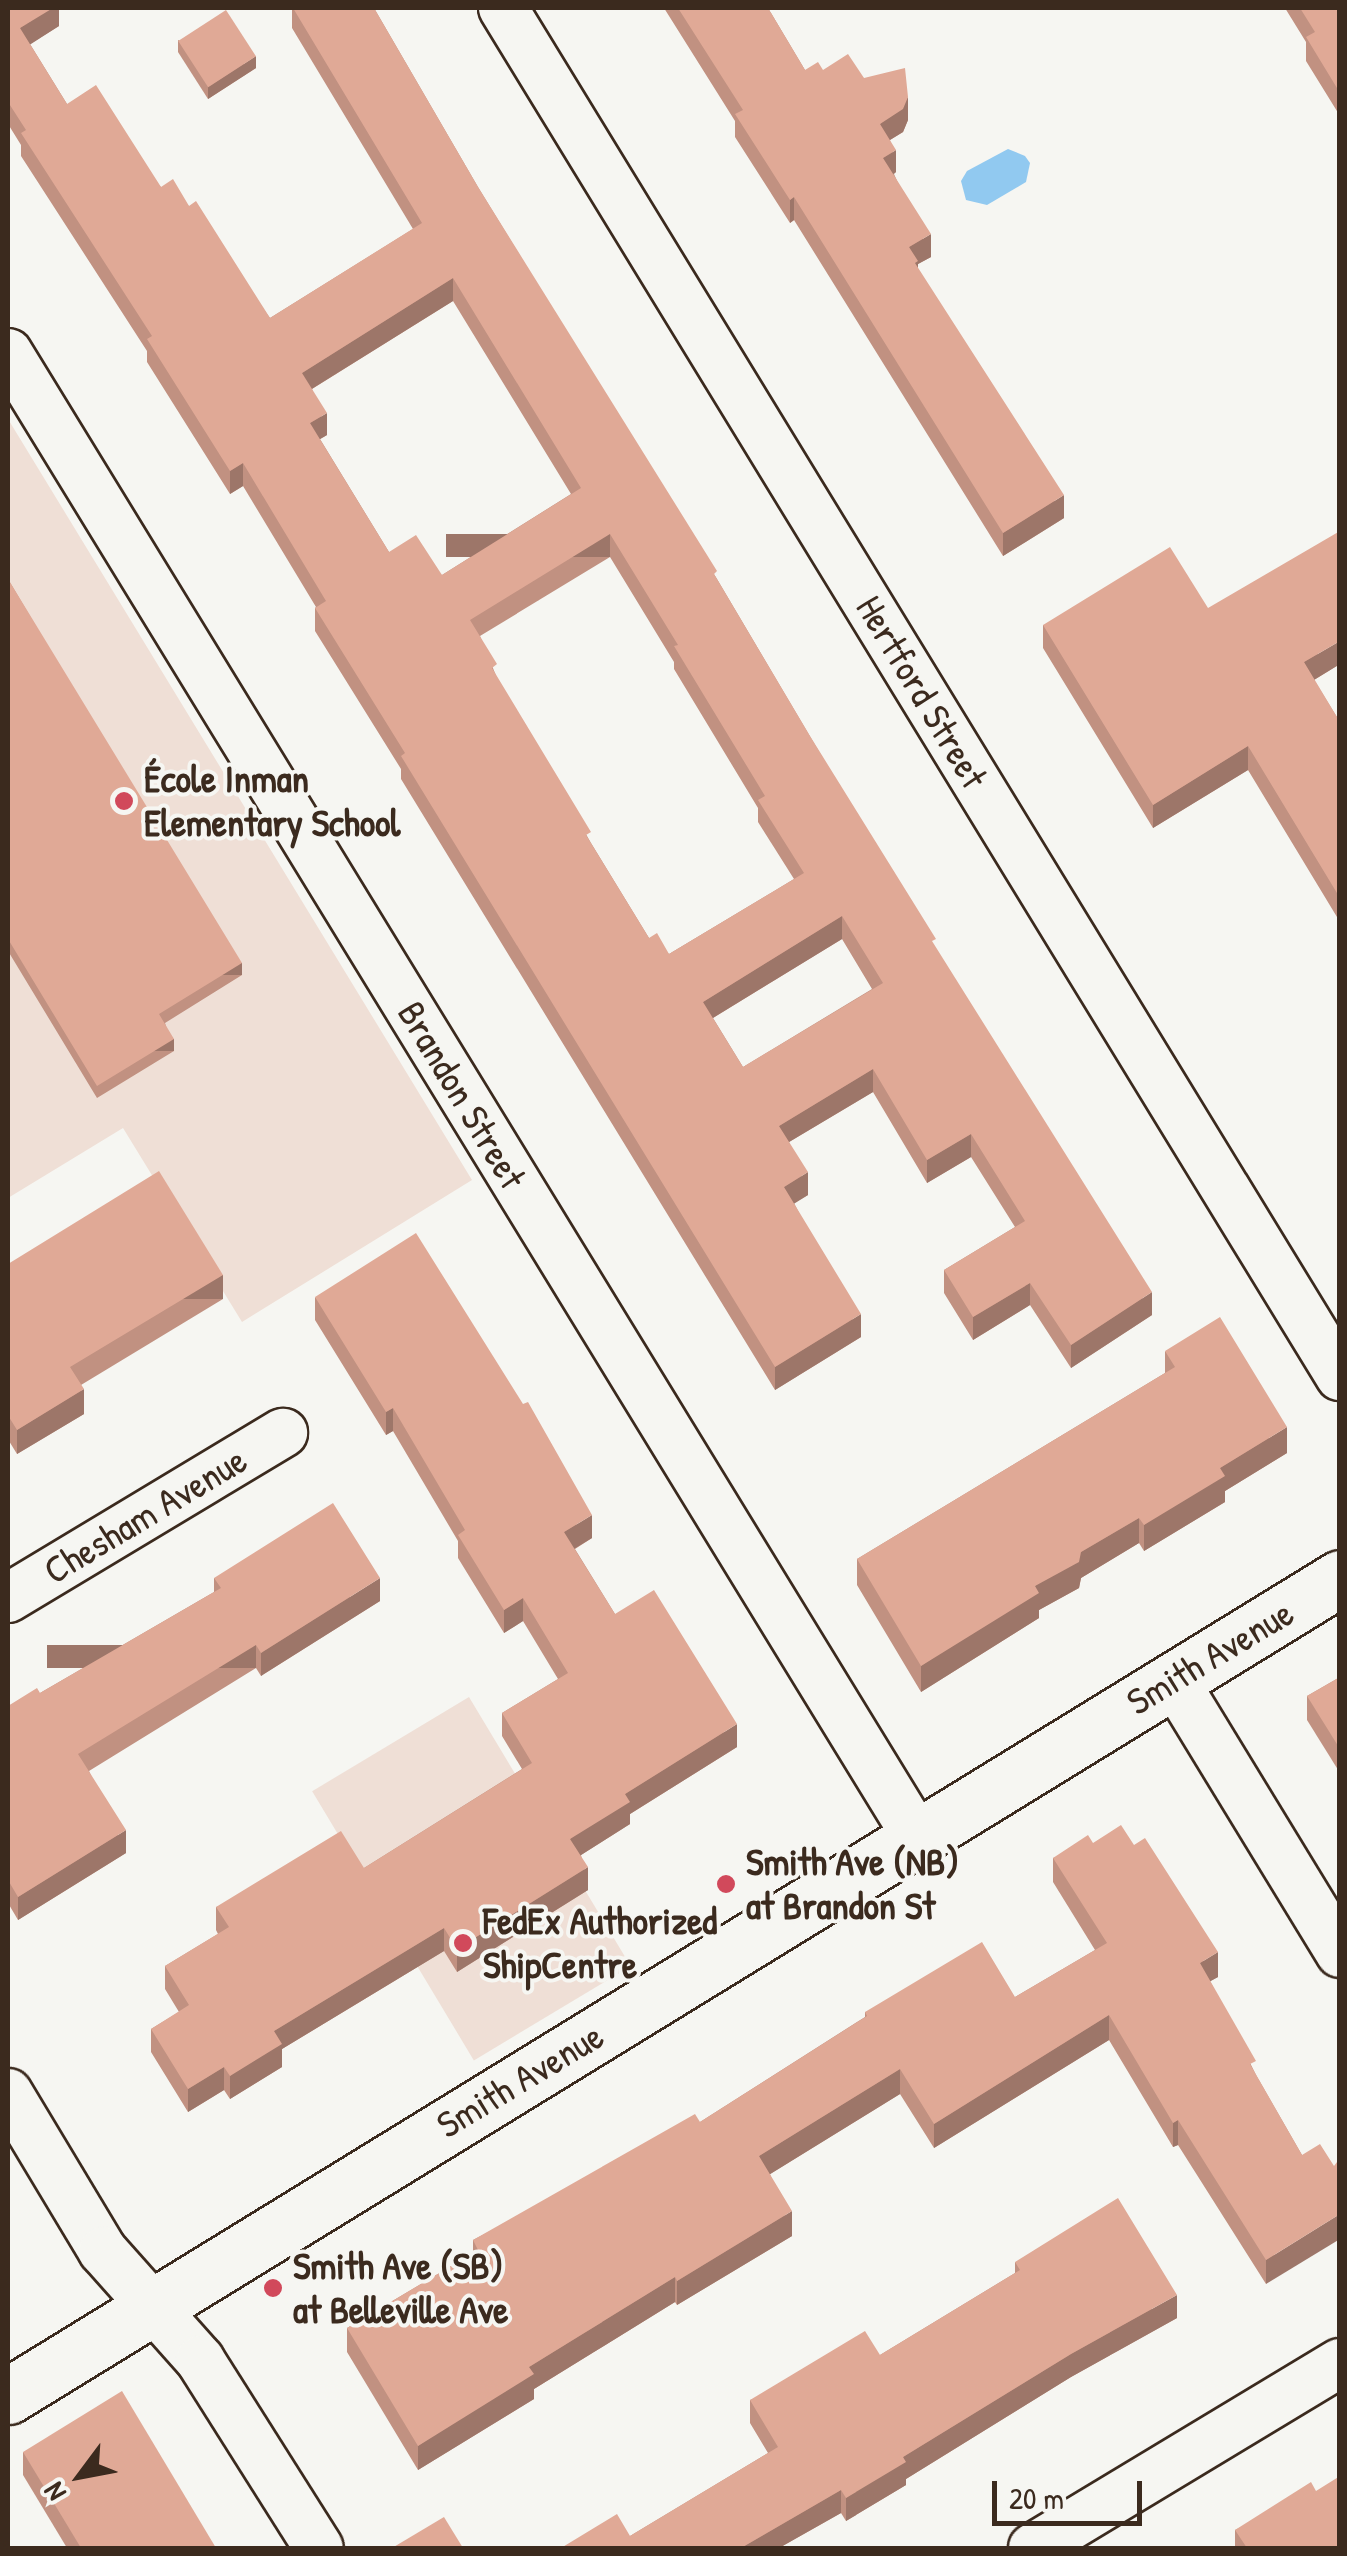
<!DOCTYPE html>
<html>
<head>
<meta charset="utf-8">
<style>
  body { margin:0 }
  #map { position:relative; width:1347px; height:2556px; overflow:hidden; background:#f6f6f2; font-family:"Patrick Hand",sans-serif }
  div>[style] { position:absolute }
  [style*='--x'] { left:calc(var(--x)*1px); top:calc(var(--y)*1px); width:calc(var(--w)*1px); rotate:calc(var(--a)*1deg) }
  .built>* { inset:0; background:#efdfd6; transform-origin:0 0 }
  .water>* { inset:0; background:#91c9f0 }
  .roads { filter:drop-shadow(2px 0 #3b2a1e) drop-shadow(-2px 0 #3b2a1e) drop-shadow(0 2px #3b2a1e) drop-shadow(0 -2px #3b2a1e) }
  .street>* { height:48px; margin:-24px; padding:0 24px; transform-origin:24px; border-radius:24px; background:#f6f6f2 }
  .secondary>* { height:55px; margin:-27.5px; padding:0 27.5px; transform-origin:27.5px; border-radius:27.5px; background:#f6f6f2 }
  .wall>* { inset:0; background:#c19181 }
  .shaded-wall>* { inset:0; background:#9d7669; transform-origin:0 0 }
  .building>* { inset:0; background:#e0a996; transform-origin:0 0 }
  .dots>* { width:28px; height:28px; translate:-50% -50%; box-sizing:border-box; border:5px solid #f6f6f2; border-radius:50% }
  span { translate:-50% -50%; white-space:nowrap; text-align:center; line-height:1.15; -webkit-text-stroke:8px #f6f6f2; paint-order:stroke }
  .street-label { font-size:38px; color:#3b2a1e }
  .poi-label { font-size:38px; color:#3b2a1e; font-weight:700 }
  .left { translate:0 -50%; text-align:left }
  .frame { position:absolute; inset:0; border:10px solid #3b2a1e; pointer-events:none }
  .north { position:absolute; left:30px; top:2426px; width:100px; height:100px; -webkit-text-stroke:8px #f6f6f2; paint-order:stroke; rotate:238deg; font-size:28px; font-weight:700; line-height:40px; text-align:center; color:#3b2a1e }
  .north::after { content:''; display:block; margin:auto; width:35px; height:45px; background:#3b2a1e; clip-path:polygon(50% 0,100% 100%,50% 72%,0 100%) }
  .scale { position:absolute; left:992px; top:2481px; width:150px; height:45px; box-sizing:border-box; border:5px solid #3b2a1e; border-top:0; padding-left:12px; font-size:30px; line-height:35px; white-space:nowrap; color:#3b2a1e; -webkit-text-stroke:8px #f6f6f2; paint-order:stroke }
</style>
</head>
<body>
<div id="map">
  <div class="built">
    <div style="clip-path:polygon(8px 419px,472px 1180px,242px 1322px,123px 1128px,8px 1198px)"></div>
    <div style="left:469px;top:1697px;width:314px;height:183px;rotate:59deg"></div>
  </div>
  <div class="water">
    <div style="clip-path:polygon(1008px 149px,1025px 156px,1030px 163px,1026px 182px,987px 205px,966px 200px,961px 181px,967px 171px)"></div>
  </div>
  <div class="roads">
    <div class="street">
      <div style="--x:503;--y:8;--w:1604;--a:58.54"></div>
      <div style="--x:8;--y:353;--w:1740;--a:58.51"></div>
      <div style="--x:8;--y:1598;--w:321;--a:-31"></div>
      <div style="--x:1173;--y:1679;--w:321;--a:58.6"></div>
      <div style="--x:8;--y:2093;--w:184;--a:59"></div>
      <div style="--x:103;--y:2251;--w:146;--a:48.3"></div>
      <div style="--x:200;--y:2360;--w:222;--a:57.7"></div>
      <div style="--x:1033;--y:2548;--w:358;--a:-31.1"></div>
    </div>
    <div class="secondary">
      <div style="--x:8;--y:2396;--w:1563;--a:-31.55"></div>
    </div>
  </div>
  <div class="wall">
    <div style="clip-path:polygon(evenodd,8px 8px,59px 8px,59px 26px,30px 44px,67px 104px,161px 187px,189px 206px,270px 318px,413px 229px,292px 28px,292px 8px,374px 8px,478px 187px,717px 579px,1152px 1315px,1071px 1368px,1030px 1305px,973px 1340px,944px 1293px,944px 1270px,1015px 1227px,971px 1157px,927px 1183px,873px 1092px,789px 1142px,808px 1195px,794px 1203px,861px 1337px,775px 1390px,401px 779px,401px 769px,315px 631px,315px 608px,316px 607px,243px 486px,230px 494px,147px 362px,147px 351px,21px 156px,21px 145px,8px 124px,8px 8px,453px 301px,571px 494px,442px 575px,389px 552px,320px 439px,327px 435px,312px 389px,453px 301px,8px 8px,610px 557px,674px 662px,674px 669px,758px 808px,758px 822px,794px 879px,669px 954px,649px 938px,591px 843px,497px 678px,480px 636px,610px 557px,8px 8px,842px 939px,872px 989px,743px 1067px,713px 1018px,842px 939px)"></div>
    <div style="clip-path:polygon(664px 8px,768px 8px,805px 70px,823px 70px,864px 78px,908px 120px,903px 132px,890px 140px,896px 172px,894px 174px,931px 257px,918px 264px,918px 269px,1064px 518px,1003px 556px,794px 220px,790px 223px,735px 137px,735px 121px)"></div>
    <div style="clip-path:polygon(1285px 8px,1340px 8px,1340px 116px,1306px 61px,1306px 42px)"></div>
    <div style="clip-path:polygon(178px 40px,256px 68px,208px 99px,178px 52px)"></div>
    <div style="clip-path:polygon(8px 579px,242px 975px,165px 1023px,174px 1051px,97px 1098px,8px 951px)"></div>
    <div style="clip-path:polygon(1208px 608px,1340px 664px,1314px 680px,1340px 722px,1340px 922px,1248px 770px,1153px 828px,1043px 648px,1043px 625px)"></div>
    <div style="clip-path:polygon(8px 1264px,223px 1299px,81px 1385px,84px 1414px,17px 1454px,9px 1441px)"></div>
    <div style="clip-path:polygon(315px 1297px,592px 1538px,575px 1549px,615px 1614px,737px 1747px,630px 1814px,630px 1824px,581px 1855px,588px 1890px,457px 1972px,444px 1951px,282px 2049px,282px 2067px,230px 2099px,224px 2090px,188px 2112px,151px 2052px,151px 2029px,179px 2012px,165px 1989px,165px 1966px,218px 1934px,216px 1930px,216px 1907px,364px 1868px,522px 1769px,502px 1736px,502px 1713px,558px 1679px,523px 1621px,504px 1633px,458px 1558px,458px 1541px,393px 1431px,386px 1435px,315px 1320px)"></div>
    <div style="clip-path:polygon(1165px 1351px,1287px 1453px,1225px 1491px,1225px 1502px,1144px 1551px,1139px 1543px,1081px 1578px,1079px 1588px,1039px 1610px,1039px 1618px,921px 1692px,857px 1585px,857px 1559px,1165px 1373px)"></div>
    <div style="clip-path:polygon(214px 1578px,380px 1601px,261px 1676px,256px 1668px,89px 1771px,126px 1853px,18px 1920px,8px 1903px,8px 1706px,40px 1693px,214px 1592px)"></div>
    <div style="clip-path:polygon(1340px 1677px,1340px 1773px,1307px 1720px,1307px 1696px)"></div>
    <div style="clip-path:polygon(1093px 1843px,1218px 1977px,1210px 1981px,1256px 2075px,1302px 2155px,1266px 2284px,1178px 2145px,1173px 2147px,1109px 2040px,934px 2148px,900px 2094px,770px 2174px,792px 2236px,677px 2305px,675px 2302px,534px 2389px,534px 2399px,418px 2470px,347px 2352px,347px 2328px,473px 2253px,473px 2240px,700px 2122px,865px 2017px,865px 2012px,1015px 1997px,1095px 1950px,1053px 1882px,1053px 1858px)"></div>
    <div style="clip-path:polygon(1015px 2262px,1177px 2318px,1071px 2377px,906px 2479px,906px 2485px,846px 2521px,841px 2513px,779px 2548px,561px 2548px,630px 2536px,768px 2453px,750px 2423px,750px 2400px,880px 2355px,1015px 2273px)"></div>
    <div style="clip-path:polygon(23px 2452px,216px 2548px,67px 2548px,23px 2475px)"></div>
    <div style="clip-path:polygon(1316px 2491px,1340px 2548px,1235px 2548px,1235px 2530px)"></div>
  </div>
  <div class="shaded-wall">
    <div style="clip-path:polygon(50px 8px,59px 8px,59px 26px,20px 51px,20px 28px)"></div>
    <div style="clip-path:polygon(256px 56px,256px 68px,208px 99px,208px 87px)"></div>
    <div style="clip-path:polygon(908px 97px,908px 120px,903px 132px,880px 146px,880px 124px)"></div>
    <div style="clip-path:polygon(896px 150px,896px 172px,883px 181px,883px 158px)"></div>
    <div style="clip-path:polygon(794px 197px,794px 220px,790px 223px,790px 200px)"></div>
    <div style="clip-path:polygon(931px 234px,931px 257px,918px 264px,918px 284px,909px 247px)"></div>
    <div style="clip-path:polygon(453px 278px,453px 301px,302px 395px,302px 373px)"></div>
    <div style="clip-path:polygon(327px 413px,327px 435px,310px 445px,310px 423px)"></div>
    <div style="clip-path:polygon(243px 463px,243px 486px,230px 494px,230px 471px)"></div>
    <div style="clip-path:polygon(1064px 495px,1064px 518px,1003px 556px,1003px 533px)"></div>
    <div style="left:610px;top:534px;width:23px;height:164px;rotate:90deg"></div>
    <div style="clip-path:polygon(1340px 641px,1340px 664px,1304px 686px,1304px 662px)"></div>
    <div style="clip-path:polygon(1248px 746px,1248px 770px,1153px 828px,1153px 805px)"></div>
    <div style="clip-path:polygon(842px 916px,842px 939px,703px 1024px,703px 1002px)"></div>
    <div style="left:242px;top:963px;width:12px;height:97px;rotate:90deg"></div>
    <div style="left:174px;top:1039px;width:12px;height:90px;rotate:90deg"></div>
    <div style="clip-path:polygon(873px 1069px,873px 1092px,779px 1148px,779px 1126px)"></div>
    <div style="clip-path:polygon(971px 1134px,971px 1157px,927px 1183px,927px 1160px)"></div>
    <div style="clip-path:polygon(808px 1172px,808px 1195px,784px 1210px,784px 1187px)"></div>
    <div style="left:223px;top:1275px;width:24px;height:179px;rotate:90deg"></div>
    <div style="clip-path:polygon(1030px 1283px,1030px 1305px,973px 1340px,973px 1317px)"></div>
    <div style="clip-path:polygon(1152px 1292px,1152px 1315px,1071px 1368px,1071px 1345px)"></div>
    <div style="clip-path:polygon(861px 1314px,861px 1337px,775px 1390px,775px 1367px)"></div>
    <div style="clip-path:polygon(84px 1389px,84px 1414px,17px 1454px,17px 1430px)"></div>
    <div style="clip-path:polygon(393px 1408px,393px 1431px,386px 1435px,386px 1412px)"></div>
    <div style="left:9px;top:1417px;width:24px;height:1px;rotate:90deg"></div>
    <div style="clip-path:polygon(1287px 1427px,1287px 1453px,1225px 1491px,1225px 1502px,1144px 1551px,1144px 1525px,1220px 1468px)"></div>
    <div style="clip-path:polygon(592px 1515px,592px 1538px,564px 1555px,564px 1532px)"></div>
    <div style="clip-path:polygon(1139px 1518px,1139px 1543px,1081px 1578px,1079px 1588px,1039px 1610px,1039px 1618px,921px 1692px,921px 1666px,1035px 1586px,1081px 1552px)"></div>
    <div style="clip-path:polygon(380px 1578px,380px 1601px,261px 1676px,261px 1653px)"></div>
    <div style="clip-path:polygon(523px 1598px,523px 1621px,504px 1633px,504px 1610px)"></div>
    <div style="left:256px;top:1645px;width:23px;height:209px;rotate:90deg"></div>
    <div style="clip-path:polygon(737px 1724px,737px 1747px,630px 1814px,630px 1824px,570px 1862px,570px 1839px,625px 1794px)"></div>
    <div style="clip-path:polygon(126px 1830px,126px 1853px,18px 1920px,18px 1897px)"></div>
    <div style="clip-path:polygon(588px 1867px,588px 1890px,457px 1972px,457px 1949px)"></div>
    <div style="clip-path:polygon(444px 1928px,444px 1951px,282px 2049px,282px 2067px,230px 2099px,230px 2076px,274px 2031px)"></div>
    <div style="clip-path:polygon(1218px 1952px,1218px 1977px,1200px 1987px,1200px 1963px)"></div>
    <div style="clip-path:polygon(1109px 2015px,1109px 2040px,934px 2148px,934px 2124px)"></div>
    <div style="clip-path:polygon(224px 2067px,224px 2090px,188px 2112px,188px 2089px)"></div>
    <div style="clip-path:polygon(900px 2069px,900px 2094px,759px 2181px,759px 2156px)"></div>
    <div style="clip-path:polygon(1178px 2120px,1178px 2145px,1173px 2147px,1173px 2123px)"></div>
    <div style="clip-path:polygon(792px 2211px,792px 2236px,677px 2305px,677px 2281px)"></div>
    <div style="clip-path:polygon(1340px 2214px,1340px 2239px,1266px 2284px,1266px 2260px)"></div>
    <div style="clip-path:polygon(675px 2277px,675px 2302px,534px 2389px,534px 2399px,418px 2470px,418px 2446px,529px 2367px)"></div>
    <div style="clip-path:polygon(1177px 2295px,1177px 2318px,1071px 2377px,906px 2479px,906px 2485px,846px 2521px,846px 2498px,903px 2457px,1071px 2354px)"></div>
    <div style="clip-path:polygon(841px 2490px,841px 2513px,779px 2548px,741px 2548px)"></div>
  </div>
  <div class="building">
    <div style="clip-path:polygon(evenodd,8px 8px,53px 8px,20px 28px,67px 104px,96px 85px,161px 187px,173px 179px,189px 206px,196px 201px,270px 318px,422px 223px,293px 8px,374px 8px,478px 187px,717px 571px,714px 574px,810px 736px,936px 939px,932px 941px,1152px 1292px,1071px 1345px,1030px 1283px,973px 1317px,944px 1270px,1025px 1221px,971px 1134px,927px 1160px,873px 1069px,779px 1126px,808px 1172px,784px 1187px,861px 1314px,775px 1367px,401px 756px,405px 753px,315px 608px,326px 601px,243px 463px,230px 471px,147px 339px,152px 336px,21px 133px,26px 130px,8px 102px,8px 8px,453px 278px,581px 488px,442px 575px,416px 535px,389px 552px,310px 423px,327px 413px,302px 373px,453px 278px,8px 8px,610px 534px,678px 645px,674px 646px,765px 796px,758px 800px,804px 873px,669px 954px,657px 933px,649px 938px,586px 835px,591px 832px,492px 668px,497px 664px,470px 620px,610px 534px,8px 8px,842px 916px,883px 983px,743px 1067px,703px 1002px,842px 916px)"></div>
    <div style="clip-path:polygon(678px 8px,768px 8px,805px 70px,818px 62px,823px 70px,848px 54px,864px 78px,905px 68px,908px 97px,903px 109px,880px 124px,896px 150px,883px 158px,931px 234px,909px 247px,918px 261px,915px 263px,1064px 495px,1003px 533px,794px 197px,790px 200px,735px 114px,743px 110px)"></div>
    <div style="clip-path:polygon(1300px 8px,1340px 8px,1340px 93px,1306px 37px,1315px 32px)"></div>
    <div style="left:226px;top:10px;width:55px;height:57px;rotate:57deg"></div>
    <div style="clip-path:polygon(1340px 531px,1340px 641px,1304px 662px,1340px 722px,1340px 898px,1248px 746px,1153px 805px,1043px 625px,1170px 547px,1208px 608px)"></div>
    <div style="clip-path:polygon(8px 579px,242px 963px,159px 1014px,174px 1039px,97px 1086px,8px 939px)"></div>
    <div style="clip-path:polygon(159px 1171px,223px 1275px,70px 1367px,84px 1389px,17px 1430px,9px 1417px,8px 1418px,8px 1264px)"></div>
    <div style="clip-path:polygon(416px 1233px,523px 1404px,528px 1402px,592px 1515px,564px 1532px,615px 1614px,654px 1590px,737px 1724px,625px 1794px,630px 1802px,570px 1839px,588px 1867px,457px 1949px,444px 1928px,274px 2031px,282px 2044px,230px 2076px,224px 2067px,188px 2089px,151px 2029px,189px 2005px,165px 1966px,229px 1927px,216px 1907px,341px 1831px,364px 1868px,532px 1763px,502px 1713px,568px 1673px,523px 1598px,504px 1610px,458px 1535px,465px 1530px,393px 1408px,386px 1412px,315px 1297px)"></div>
    <div style="clip-path:polygon(1220px 1317px,1287px 1427px,1220px 1468px,1225px 1476px,1144px 1525px,1139px 1518px,1081px 1552px,1079px 1562px,1035px 1586px,1039px 1593px,921px 1666px,857px 1559px,1175px 1367px,1165px 1351px)"></div>
    <div style="clip-path:polygon(333px 1503px,380px 1578px,261px 1653px,256px 1645px,78px 1754px,126px 1830px,18px 1897px,8px 1880px,8px 1706px,37px 1688px,40px 1693px,221px 1588px,214px 1578px)"></div>
    <div style="clip-path:polygon(1340px 1677px,1340px 1749px,1307px 1696px)"></div>
    <div style="clip-path:polygon(1121px 1825px,1134px 1845px,1145px 1838px,1218px 1952px,1200px 1963px,1256px 2061px,1250px 2064px,1302px 2155px,1320px 2144px,1334px 2166px,1340px 2158px,1340px 2214px,1266px 2260px,1178px 2120px,1173px 2123px,1109px 2015px,934px 2124px,900px 2069px,759px 2156px,792px 2211px,677px 2281px,675px 2277px,529px 2367px,534px 2374px,418px 2446px,347px 2328px,478px 2250px,473px 2240px,695px 2114px,700px 2122px,867px 2016px,865px 2012px,982px 1942px,1015px 1997px,1107px 1943px,1053px 1858px,1088px 1835px,1093px 1843px)"></div>
    <div style="clip-path:polygon(1118px 2198px,1177px 2295px,1071px 2354px,903px 2457px,906px 2462px,846px 2498px,841px 2490px,741px 2548px,561px 2548px,617px 2514px,630px 2536px,778px 2447px,750px 2400px,865px 2331px,880px 2355px,1020px 2270px,1015px 2262px)"></div>
    <div style="clip-path:polygon(122px 2391px,216px 2548px,81px 2548px,23px 2452px)"></div>
    <div style="clip-path:polygon(1340px 2476px,1340px 2548px,1247px 2548px,1235px 2530px,1311px 2482px,1316px 2491px)"></div>
    <div style="clip-path:polygon(444px 2517px,463px 2548px,392px 2548px)"></div>
  </div>
  <div class="dots">
    <div style="left:124px;top:801px;background:#d1495b"></div>
    <div style="left:726px;top:1884px;background:#d1495b"></div>
    <div style="left:463px;top:1943px;background:#d1495b"></div>
    <div style="left:273px;top:2288px;background:#d1495b"></div>
  </div>
  <div class="street-label">
    <span style="left:922px;top:692px;rotate:59deg">Hertford Street</span>
    <span style="left:462px;top:1095px;rotate:59deg">Brandon Street</span>
    <span style="left:145px;top:1515px;rotate:-31deg">Chesham Avenue</span>
    <span style="left:1210px;top:1657px;rotate:-31deg">Smith Avenue</span>
    <span style="left:520px;top:2080px;rotate:-31deg">Smith Avenue</span>
  </div>
  <div class="poi-label">
    <span class="left" style="left:144px;top:801px">École Inman<br>Elementary School</span>
    <span class="left" style="left:746px;top:1884px">Smith Ave (NB)<br>at Brandon St</span>
    <span class="left" style="left:483px;top:1943px">FedEx Authorized<br>ShipCentre</span>
    <span class="left" style="left:293px;top:2288px">Smith Ave (SB)<br>at Belleville Ave</span>
  </div>
  <div class="frame"></div>
  <div class="north">N</div>
  <div class="scale">20 m</div>
</div>
</body>
</html>
